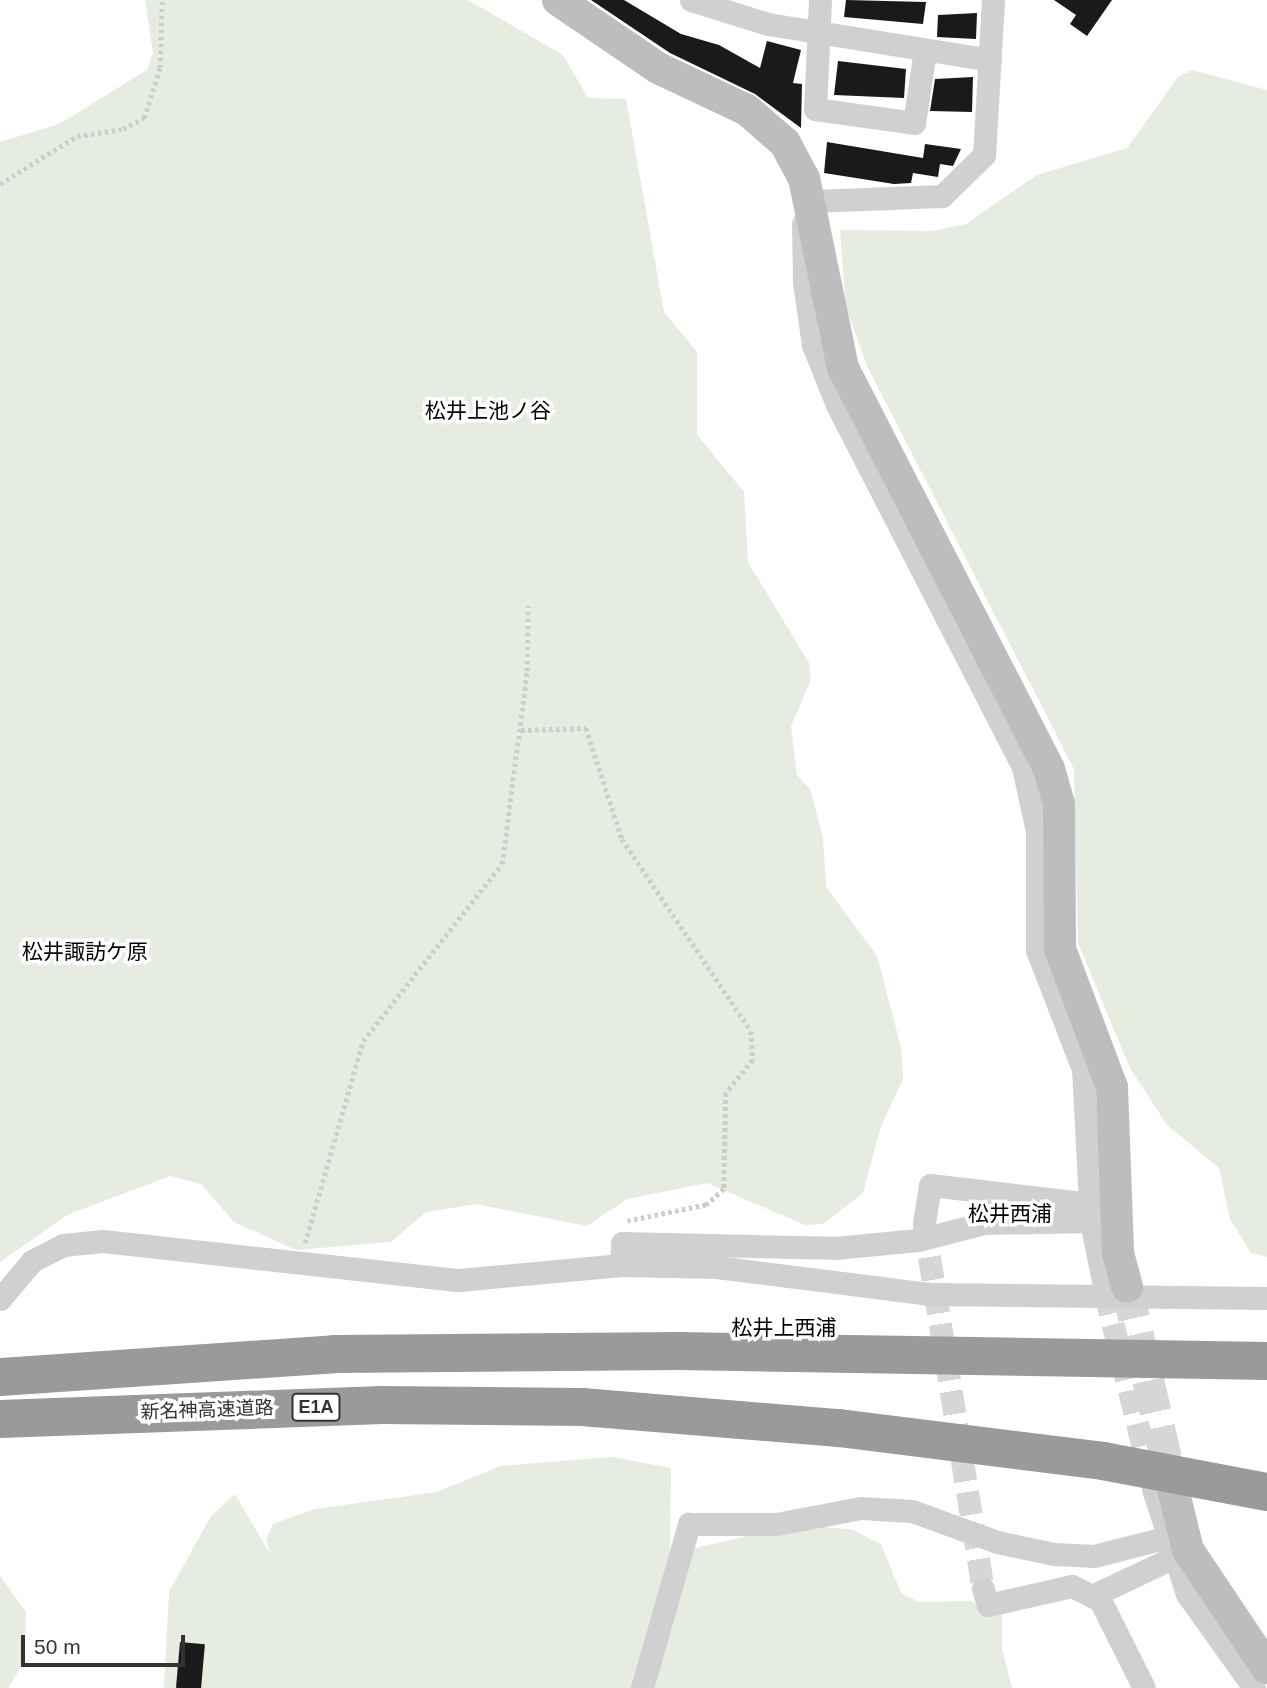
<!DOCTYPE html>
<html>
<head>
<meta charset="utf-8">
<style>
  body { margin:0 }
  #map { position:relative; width:1267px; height:1688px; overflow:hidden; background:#fff; font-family:Helvetica,"Noto Sans JP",sans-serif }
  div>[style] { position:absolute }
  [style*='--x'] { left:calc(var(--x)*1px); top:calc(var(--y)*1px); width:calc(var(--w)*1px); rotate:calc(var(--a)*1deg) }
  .green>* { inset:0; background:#e6ecdf }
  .building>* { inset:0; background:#1a1a1a; transform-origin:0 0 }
  .street-tunnel>* { height:23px; margin-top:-11.5px; transform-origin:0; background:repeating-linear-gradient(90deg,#d6d6d6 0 23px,transparent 0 34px) }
  .secondary-tunnel>* { height:32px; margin-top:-16px; transform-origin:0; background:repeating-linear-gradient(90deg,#d6d6d6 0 32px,transparent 0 48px) }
  .path>* { height:4.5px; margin-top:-2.25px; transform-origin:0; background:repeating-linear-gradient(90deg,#cdcdcd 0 3.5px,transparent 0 7px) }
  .street>* { height:23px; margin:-11.5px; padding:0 11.5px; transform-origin:11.5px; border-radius:11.5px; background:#d0d0d0 }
  .secondary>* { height:32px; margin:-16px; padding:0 16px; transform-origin:16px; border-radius:16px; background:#bdbdbd }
  .highway>* { height:38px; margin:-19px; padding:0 19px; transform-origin:19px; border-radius:19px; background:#9a9a9a }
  span { translate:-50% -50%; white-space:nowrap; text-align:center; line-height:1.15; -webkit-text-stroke:7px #fff; paint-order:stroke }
  .shield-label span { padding:2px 5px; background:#fff; border:2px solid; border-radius:5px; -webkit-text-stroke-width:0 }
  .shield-label { font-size:18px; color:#333; font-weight:700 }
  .street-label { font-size:19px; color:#333 }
  .neighbourhood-label { font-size:21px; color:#000 }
  .scale { position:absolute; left:21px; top:1635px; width:164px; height:32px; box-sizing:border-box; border:4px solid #333; border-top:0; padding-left:9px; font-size:21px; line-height:24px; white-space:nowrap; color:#333; -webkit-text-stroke:5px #fff; paint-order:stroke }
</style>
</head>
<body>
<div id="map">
  <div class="green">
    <div style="clip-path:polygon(145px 0,468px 0,563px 55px,588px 98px,626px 99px,664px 312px,697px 352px,697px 435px,744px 492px,748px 562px,809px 663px,811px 679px,791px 726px,797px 775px,810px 789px,823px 838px,826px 887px,877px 956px,901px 1047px,903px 1079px,881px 1126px,863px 1193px,823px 1224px,805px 1225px,707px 1183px,627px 1199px,587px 1226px,476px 1204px,426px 1212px,391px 1242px,296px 1250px,234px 1222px,201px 1184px,170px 1176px,67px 1215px,0 1262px,0 142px,59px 124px,147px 70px,153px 53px)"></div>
    <div style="clip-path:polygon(1192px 70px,1267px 90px,1267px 1257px,1251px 1253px,1230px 1219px,1219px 1168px,1167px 1125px,1130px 1068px,1078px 943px,1074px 769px,867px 366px,846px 307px,840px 230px,932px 231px,966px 224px,1037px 175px,1127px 148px,1178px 77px)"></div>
    <div style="clip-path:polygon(613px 1457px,671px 1468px,670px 1554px,795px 1525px,850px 1529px,881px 1544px,901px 1593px,919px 1602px,971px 1601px,1002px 1615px,1002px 1649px,1012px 1688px,164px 1688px,169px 1592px,211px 1516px,235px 1494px,270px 1554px,266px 1540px,273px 1524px,315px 1509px,437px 1492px,500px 1466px)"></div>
    <div style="clip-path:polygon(0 1576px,26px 1612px,24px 1662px,8px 1688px,0 1688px)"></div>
  </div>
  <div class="building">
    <div style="clip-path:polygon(591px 0,624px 0,681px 34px,719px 45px,760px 68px,767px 41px,801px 50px,793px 83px,802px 84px,801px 128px,755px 94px,670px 53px)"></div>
    <div style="clip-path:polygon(846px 0,926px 2px,923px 24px,844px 17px)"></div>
    <div style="clip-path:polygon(1054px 0,1112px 0,1087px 36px,1070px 24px,1076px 15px)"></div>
    <div style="clip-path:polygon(977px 13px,976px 39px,937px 37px,938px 15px)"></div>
    <div style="clip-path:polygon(838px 61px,906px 69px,904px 98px,834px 95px)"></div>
    <div style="clip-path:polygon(973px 77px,972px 112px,930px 111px,935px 79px)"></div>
    <div style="clip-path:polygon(827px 142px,923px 158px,925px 144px,961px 149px,953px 166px,940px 164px,938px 177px,913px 173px,911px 183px,894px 184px,824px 173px)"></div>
    <div style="left:180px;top:1642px;width:25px;height:46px;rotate:5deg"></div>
  </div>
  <div class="street-tunnel">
    <div style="--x:924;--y:1223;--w:371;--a:80.8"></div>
    <div style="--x:1105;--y:1291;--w:193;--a:76.2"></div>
  </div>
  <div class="secondary-tunnel">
    <div style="--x:1127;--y:1287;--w:207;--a:77.2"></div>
  </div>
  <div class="path">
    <div style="--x:0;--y:184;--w:91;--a:-31.9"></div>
    <div style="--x:77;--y:136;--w:47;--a:-8.7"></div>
    <div style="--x:123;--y:129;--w:24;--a:-28"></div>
    <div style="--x:144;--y:118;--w:52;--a:-72.3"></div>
    <div style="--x:160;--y:68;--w:68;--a:-88.3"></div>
    <div style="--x:521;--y:730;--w:65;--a:-1.8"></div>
    <div style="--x:586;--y:728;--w:117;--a:72"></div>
    <div style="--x:622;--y:839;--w:231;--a:56.1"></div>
    <div style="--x:751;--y:1031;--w:29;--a:86"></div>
    <div style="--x:753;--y:1060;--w:43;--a:129.3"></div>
    <div style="--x:726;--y:1093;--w:96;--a:91.2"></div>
    <div style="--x:724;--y:1189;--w:24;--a:138"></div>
    <div style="--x:706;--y:1205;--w:80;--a:168.4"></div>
    <div style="--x:305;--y:1243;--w:210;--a:-74"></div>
    <div style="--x:363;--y:1041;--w:225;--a:-51.9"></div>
    <div style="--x:502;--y:864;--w:195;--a:-82.6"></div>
    <div style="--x:527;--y:671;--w:65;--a:-89.1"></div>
  </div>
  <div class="street">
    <div style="--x:691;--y:0;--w:81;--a:17.3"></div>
    <div style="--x:768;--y:24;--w:225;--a:9.2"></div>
    <div style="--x:820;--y:0;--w:109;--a:92.6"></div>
    <div style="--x:815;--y:109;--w:100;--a:8"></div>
    <div style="--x:914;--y:123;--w:74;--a:-81.4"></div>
    <div style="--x:993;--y:0;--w:155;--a:93.3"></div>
    <div style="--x:984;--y:155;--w:59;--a:135.7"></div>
    <div style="--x:942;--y:196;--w:129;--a:177.8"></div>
    <div style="--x:813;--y:201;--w:25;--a:113"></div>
    <div style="--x:803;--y:224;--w:58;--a:89"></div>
    <div style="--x:804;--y:282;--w:64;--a:81.9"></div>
    <div style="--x:813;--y:345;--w:65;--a:68.2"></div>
    <div style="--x:837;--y:405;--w:407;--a:62.8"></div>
    <div style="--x:1023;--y:767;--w:66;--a:77.7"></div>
    <div style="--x:1037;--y:831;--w:119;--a:90"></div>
    <div style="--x:1037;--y:950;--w:128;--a:68.9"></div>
    <div style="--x:1083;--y:1069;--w:152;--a:87"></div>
    <div style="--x:1091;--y:1221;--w:71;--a:78.7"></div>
    <div style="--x:924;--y:1223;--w:38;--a:-81"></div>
    <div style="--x:930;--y:1185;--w:162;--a:6.7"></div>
    <div style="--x:621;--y:1265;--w:22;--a:-87"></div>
    <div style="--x:622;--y:1243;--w:213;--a:1.3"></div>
    <div style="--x:835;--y:1248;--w:83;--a:-5.5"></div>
    <div style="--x:918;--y:1240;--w:68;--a:-14.4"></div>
    <div style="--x:984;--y:1223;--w:107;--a:-1.1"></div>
    <div style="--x:0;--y:1299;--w:50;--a:-49.9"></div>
    <div style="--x:32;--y:1261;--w:35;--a:-27"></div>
    <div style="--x:63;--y:1245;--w:40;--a:-5.7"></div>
    <div style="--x:103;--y:1241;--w:358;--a:6.3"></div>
    <div style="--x:459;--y:1280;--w:163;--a:-5.3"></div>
    <div style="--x:621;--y:1265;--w:95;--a:1.2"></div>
    <div style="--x:716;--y:1267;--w:216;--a:7.2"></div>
    <div style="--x:930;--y:1294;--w:337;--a:0.7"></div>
    <div style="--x:1153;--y:1489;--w:110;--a:72.1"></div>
    <div style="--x:1187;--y:1594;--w:115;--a:54.5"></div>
    <div style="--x:983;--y:1589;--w:17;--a:73"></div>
    <div style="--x:988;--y:1605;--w:86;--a:-12.7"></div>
    <div style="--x:1072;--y:1586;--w:31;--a:27"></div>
    <div style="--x:1100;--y:1600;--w:98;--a:63.4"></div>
    <div style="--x:1092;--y:1596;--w:89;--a:-25.4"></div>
    <div style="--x:642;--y:1688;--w:171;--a:-74"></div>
    <div style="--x:689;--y:1524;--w:87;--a:0"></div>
    <div style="--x:776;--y:1524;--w:86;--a:-10.7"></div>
    <div style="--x:861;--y:1508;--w:51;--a:3.4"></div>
    <div style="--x:912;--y:1511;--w:90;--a:20"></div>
    <div style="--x:997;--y:1542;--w:58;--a:11.9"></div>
    <div style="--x:1054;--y:1554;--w:40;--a:2.9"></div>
    <div style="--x:1094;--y:1556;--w:72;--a:-14.4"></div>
  </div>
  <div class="secondary">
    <div style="--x:558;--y:0;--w:121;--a:34.2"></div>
    <div style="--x:658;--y:68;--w:98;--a:25.3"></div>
    <div style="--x:747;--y:110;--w:50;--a:41"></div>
    <div style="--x:785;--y:143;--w:40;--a:62"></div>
    <div style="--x:804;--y:178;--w:194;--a:78.4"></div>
    <div style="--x:843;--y:368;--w:451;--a:62.8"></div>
    <div style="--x:1049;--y:769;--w:35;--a:74"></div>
    <div style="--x:1059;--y:803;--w:146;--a:89.6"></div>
    <div style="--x:1060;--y:949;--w:147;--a:69.4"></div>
    <div style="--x:1112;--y:1087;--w:166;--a:87.9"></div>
    <div style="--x:1118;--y:1253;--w:35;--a:75"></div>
    <div style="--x:1173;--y:1489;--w:63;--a:76.2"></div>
    <div style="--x:1188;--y:1550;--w:142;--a:56.2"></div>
  </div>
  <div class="highway">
    <div style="--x:0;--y:1377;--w:335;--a:-3.9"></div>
    <div style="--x:334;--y:1354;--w:345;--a:-0.5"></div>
    <div style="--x:679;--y:1351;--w:588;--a:0.97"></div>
    <div style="--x:0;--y:1419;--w:382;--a:-2.1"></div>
    <div style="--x:382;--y:1405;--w:200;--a:0.6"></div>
    <div style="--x:582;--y:1407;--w:258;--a:4.7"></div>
    <div style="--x:839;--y:1428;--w:266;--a:7.1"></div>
    <div style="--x:1103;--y:1461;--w:167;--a:10.7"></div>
  </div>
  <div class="shield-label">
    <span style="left:316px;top:1407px">E1A</span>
  </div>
  <div class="street-label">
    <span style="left:207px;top:1410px;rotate:-2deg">新名神高速道路</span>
  </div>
  <div class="neighbourhood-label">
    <span style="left:488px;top:411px">松井上池ノ谷</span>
    <span style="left:85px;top:952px">松井諏訪ケ原</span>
    <span style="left:1010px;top:1214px">松井西浦</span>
    <span style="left:784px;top:1328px">松井上西浦</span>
  </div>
  <div class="scale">50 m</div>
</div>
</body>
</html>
